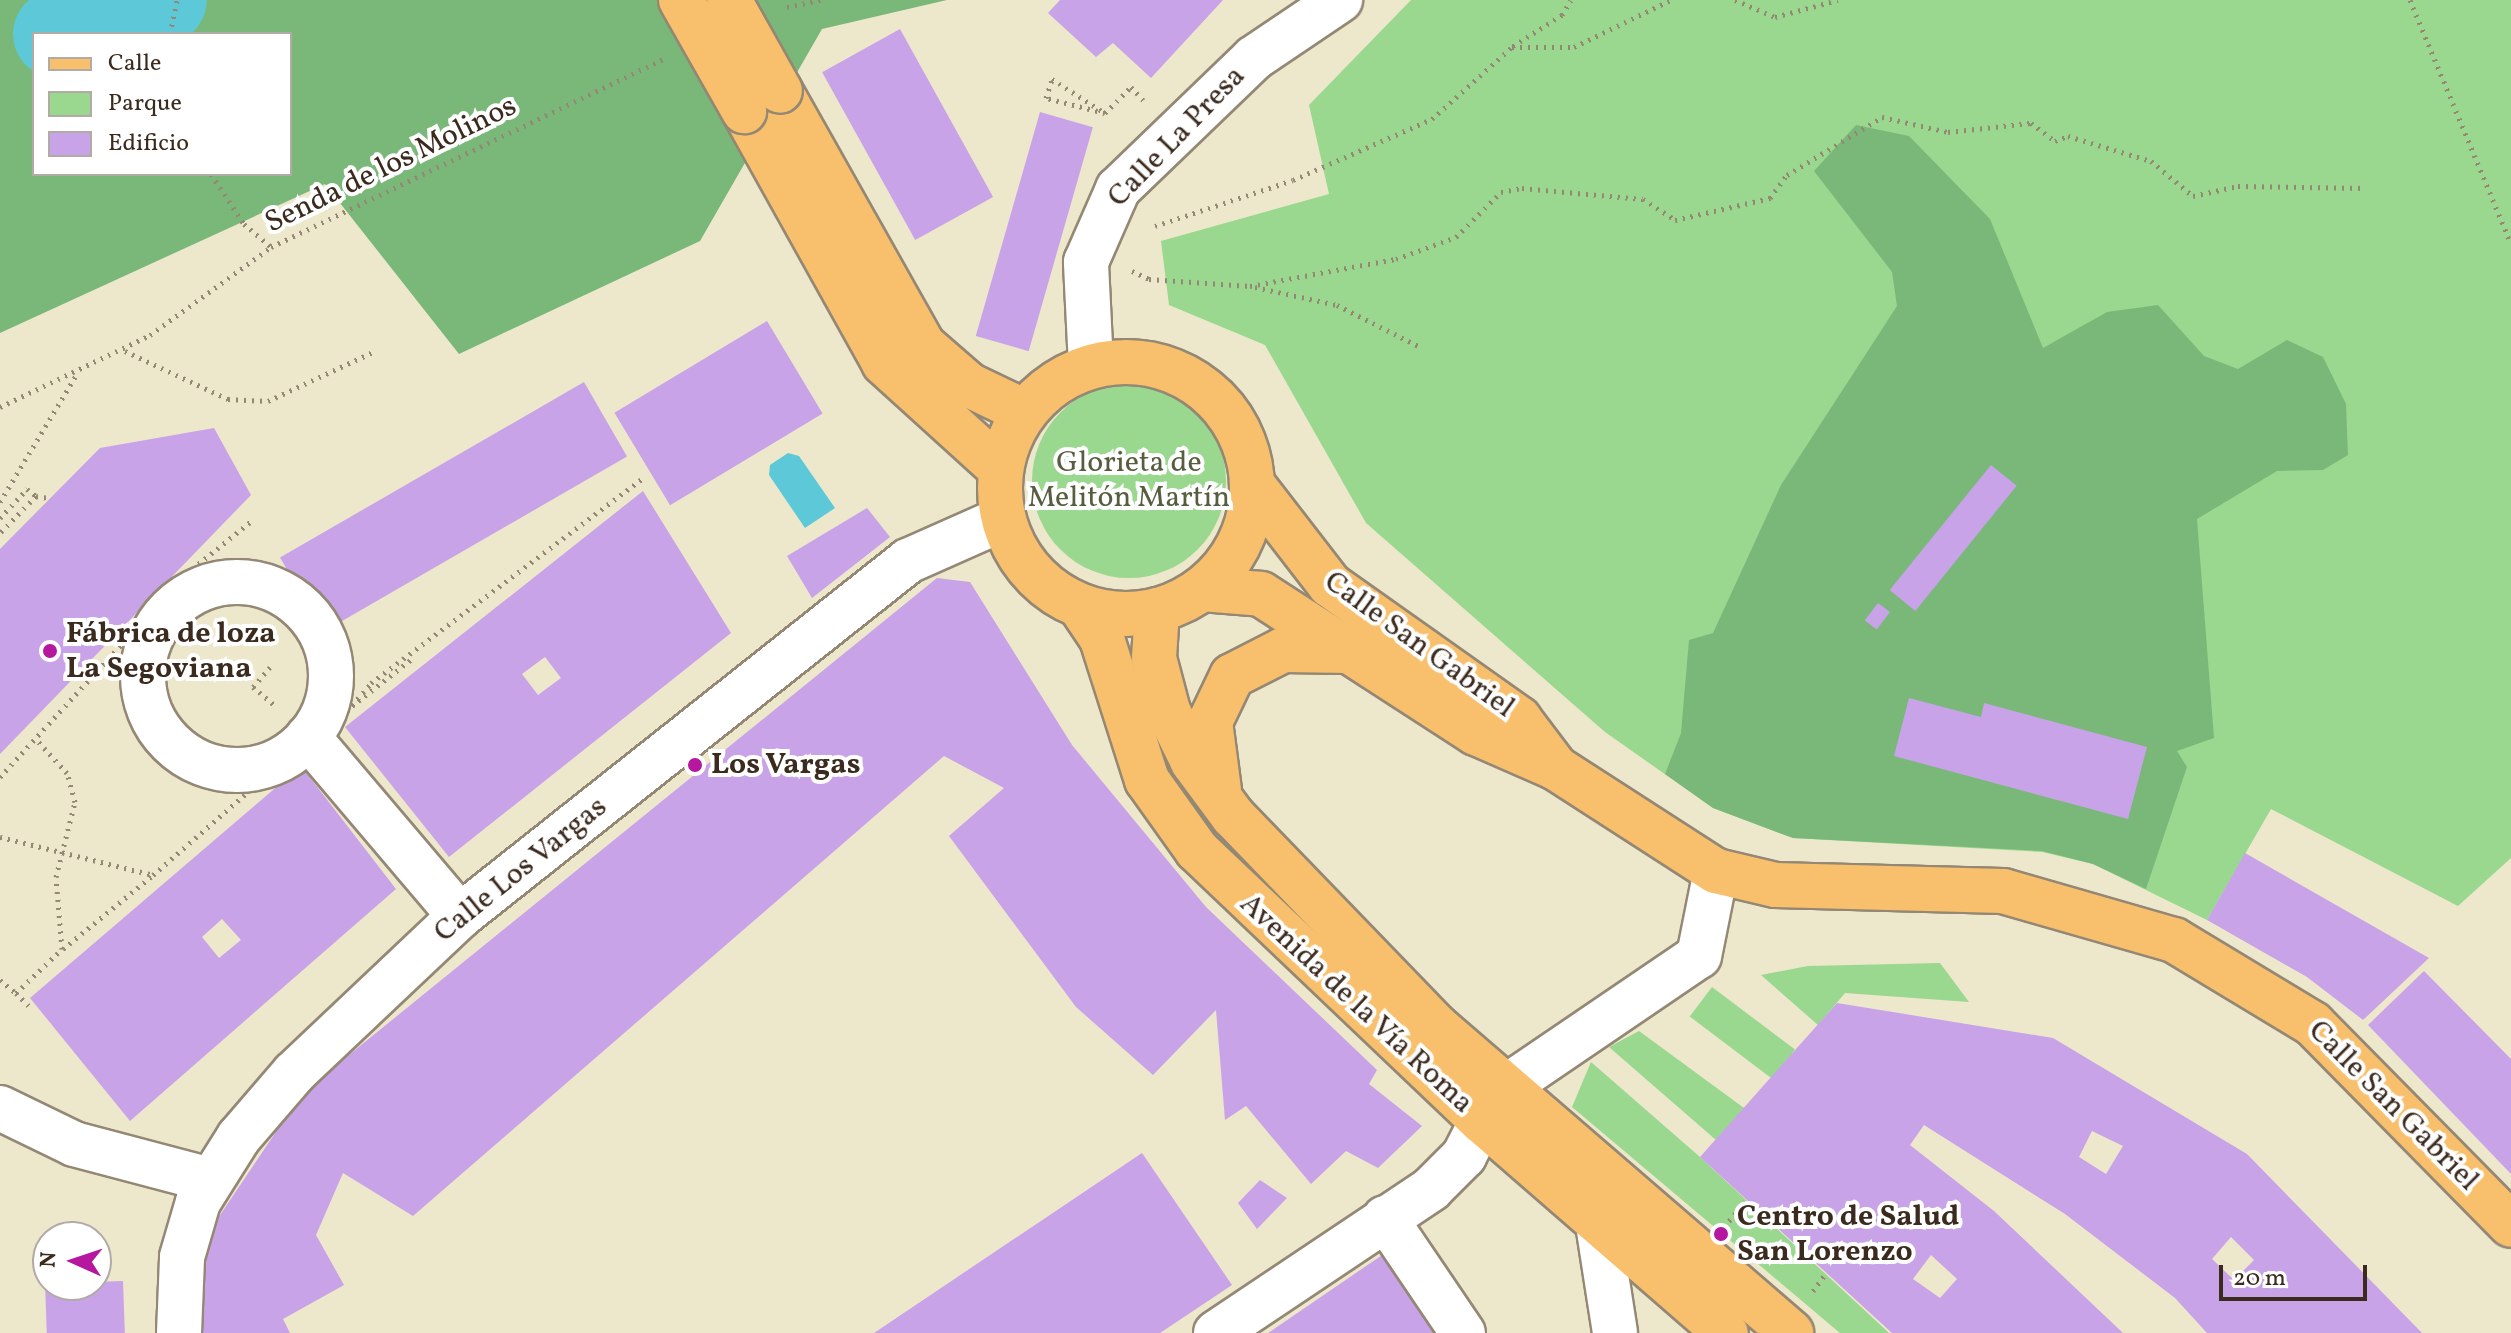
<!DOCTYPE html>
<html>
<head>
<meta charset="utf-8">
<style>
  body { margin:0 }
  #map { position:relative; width:2511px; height:1333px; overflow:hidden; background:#ede7cc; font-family:Vollkorn,serif }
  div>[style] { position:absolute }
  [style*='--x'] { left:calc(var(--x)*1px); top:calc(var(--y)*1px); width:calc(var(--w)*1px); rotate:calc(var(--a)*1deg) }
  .green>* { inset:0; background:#99d88e; transform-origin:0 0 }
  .round { border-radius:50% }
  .forest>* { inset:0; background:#7ab879 }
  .water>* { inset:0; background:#5dc8d7 }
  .river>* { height:88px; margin:-44px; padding:0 44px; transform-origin:44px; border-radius:44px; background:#5dc8d7 }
  .building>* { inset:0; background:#c8a3e7; transform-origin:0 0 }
  .path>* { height:5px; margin-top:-2.5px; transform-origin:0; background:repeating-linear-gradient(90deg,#948875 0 2px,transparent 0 8px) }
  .roads { filter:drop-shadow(2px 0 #948875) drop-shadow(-2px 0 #948875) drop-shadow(0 2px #948875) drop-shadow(0 -2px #948875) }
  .minor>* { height:44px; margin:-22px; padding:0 22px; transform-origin:22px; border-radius:22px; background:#fff }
  .minor>.ring { margin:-22px; padding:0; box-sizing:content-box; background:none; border:44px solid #fff; border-radius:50% }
  .major>* { height:44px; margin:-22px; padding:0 22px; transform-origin:22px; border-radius:22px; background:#f8bf6c }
  .major>.ring { margin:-22px; padding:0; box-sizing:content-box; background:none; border:44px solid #f8bf6c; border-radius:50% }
  .bridges { filter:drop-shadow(2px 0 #948875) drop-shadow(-2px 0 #948875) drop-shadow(0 2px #948875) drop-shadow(0 -2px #948875) }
  .major-bridge>* { height:44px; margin:-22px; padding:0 22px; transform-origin:22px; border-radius:22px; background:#f8bf6c }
  .dots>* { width:22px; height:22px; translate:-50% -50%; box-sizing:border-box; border:4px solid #fff; border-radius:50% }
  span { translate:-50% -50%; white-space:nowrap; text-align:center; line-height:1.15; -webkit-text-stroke:8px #fff; paint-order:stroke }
  .street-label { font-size:30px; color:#3b2a1e }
  .park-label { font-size:30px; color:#575e40 }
  .poi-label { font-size:30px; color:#3b2a1e; font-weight:700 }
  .left { translate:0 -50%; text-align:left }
  .legend { position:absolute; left:32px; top:32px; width:260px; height:144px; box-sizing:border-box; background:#fff; border:2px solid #b1aaa5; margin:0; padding:10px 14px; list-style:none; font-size:24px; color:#3b2a1e }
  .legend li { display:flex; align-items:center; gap:16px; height:40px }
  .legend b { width:40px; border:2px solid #b1aaa5 }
  .north { position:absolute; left:32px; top:1221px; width:80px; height:80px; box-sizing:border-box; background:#fff; border:2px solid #b1aaa5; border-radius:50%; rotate:273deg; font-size:22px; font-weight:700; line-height:32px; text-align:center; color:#3b2a1e }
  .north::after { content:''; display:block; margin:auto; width:28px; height:36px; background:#b5179e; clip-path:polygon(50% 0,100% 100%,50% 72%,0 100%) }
  .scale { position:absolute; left:2219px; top:1265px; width:148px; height:36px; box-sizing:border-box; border:4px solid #3b2a1e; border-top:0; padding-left:10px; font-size:24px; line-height:28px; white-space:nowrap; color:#3b2a1e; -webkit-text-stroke:6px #fff; paint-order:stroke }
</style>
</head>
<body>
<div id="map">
  <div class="green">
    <div style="clip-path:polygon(1411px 0,2511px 0,2511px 858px,2458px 906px,2271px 809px,2207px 920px,2093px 864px,2042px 852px,1793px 838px,1713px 808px,1605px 732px,1366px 523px,1265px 345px,1169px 305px,1161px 241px,1329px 194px,1309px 105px)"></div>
    <div class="round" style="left:1032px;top:384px;width:194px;height:194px"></div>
    <div style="clip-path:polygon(1940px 963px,1969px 1002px,1845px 993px,1818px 1025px,1761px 975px,1808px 966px)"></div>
    <div style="left:1712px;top:987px;width:104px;height:37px;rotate:37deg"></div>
    <div style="clip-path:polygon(1639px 1031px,1744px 1108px,1716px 1140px,1609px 1047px)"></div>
    <div style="clip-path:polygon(1591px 1062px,1700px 1157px,1889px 1333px,1840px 1333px,1572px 1107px)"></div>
  </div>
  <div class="forest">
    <div style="clip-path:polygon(evenodd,0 0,947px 0,822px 29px,700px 241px,459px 354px,325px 184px,0 333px,0 0,34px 34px,290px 34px,290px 174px,34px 174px,34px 34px)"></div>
    <div style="clip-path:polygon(1856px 125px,1909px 136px,1990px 219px,2043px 348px,2107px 312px,2158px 305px,2204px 356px,2238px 369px,2287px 340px,2323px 357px,2346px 404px,2348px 455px,2323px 470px,2277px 471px,2197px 519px,2214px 738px,2177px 751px,2187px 767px,2146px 889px,2093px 864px,2042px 851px,1793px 838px,1713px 808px,1665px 774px,1681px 733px,1689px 640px,1713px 633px,1781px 485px,1897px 306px,1892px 272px,1814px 171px)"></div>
  </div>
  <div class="water">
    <div style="clip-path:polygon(788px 453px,799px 456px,835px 508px,805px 528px,769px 475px,770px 465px)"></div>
  </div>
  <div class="river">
    <div style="--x:57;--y:34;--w:111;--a:-17.8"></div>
  </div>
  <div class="building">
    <div style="clip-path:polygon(1060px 0,1223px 0,1151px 78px,1113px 43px,1096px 57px,1048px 13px)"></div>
    <div style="left:900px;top:29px;width:192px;height:89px;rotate:61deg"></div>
    <div style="left:1040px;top:112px;width:55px;height:233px;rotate:16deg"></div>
    <div style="left:767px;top:321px;width:108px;height:178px;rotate:59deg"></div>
    <div style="left:584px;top:382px;width:86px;height:351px;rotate:60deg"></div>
    <div style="clip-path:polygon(214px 428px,251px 495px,0 754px,0 549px,100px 448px)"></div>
    <div style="left:1991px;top:465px;width:33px;height:161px;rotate:39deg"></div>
    <div style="clip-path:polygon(evenodd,643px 491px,731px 633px,449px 857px,345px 727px,643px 491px,545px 657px,561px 678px,538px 695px,522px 674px,545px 657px)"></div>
    <div style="clip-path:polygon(867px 508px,890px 537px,812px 598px,787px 556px)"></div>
    <div style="clip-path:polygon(937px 578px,970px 582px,1072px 745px,1206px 907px,1377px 1070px,1369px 1084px,1422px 1126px,1378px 1168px,1346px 1151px,1311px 1184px,1246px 1106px,1225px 1120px,1216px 1010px,1153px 1075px,1076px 1007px,949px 836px,1004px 788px,944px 756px,413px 1216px,343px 1173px,316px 1235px,344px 1285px,283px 1319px,290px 1333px,201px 1333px,199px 1261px,216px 1221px,302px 1093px)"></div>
    <div style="left:1878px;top:603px;width:15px;height:22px;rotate:37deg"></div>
    <div style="clip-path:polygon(1909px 698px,1981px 717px,1984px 703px,2147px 747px,2128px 819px,1894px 756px)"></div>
    <div style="clip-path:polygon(evenodd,301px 766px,396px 889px,130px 1121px,30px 998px,301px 766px,222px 919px,241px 940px,219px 958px,202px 937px,222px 919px)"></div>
    <div style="clip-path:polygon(2245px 853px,2429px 958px,2363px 1020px,2307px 977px,2207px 920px)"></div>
    <div style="clip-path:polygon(2424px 971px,2511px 1059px,2511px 1174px,2368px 1025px)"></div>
    <div style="clip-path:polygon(evenodd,1837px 1003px,2053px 1038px,2247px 1154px,2422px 1333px,2207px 1333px,2175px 1298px,2065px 1214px,1924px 1125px,1910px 1145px,1994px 1211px,2123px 1333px,1892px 1333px,1700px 1157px,1837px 1003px,2092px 1131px,2123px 1146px,2106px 1174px,2079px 1157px,2092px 1131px,1837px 1003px,2231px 1237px,2254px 1260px,2234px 1280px,2212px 1259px,2231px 1237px,1837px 1003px,1931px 1255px,1957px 1279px,1940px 1298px,1913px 1279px,1931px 1255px)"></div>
    <div style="clip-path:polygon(1142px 1153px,1232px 1285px,1160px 1333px,874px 1333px)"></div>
    <div style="clip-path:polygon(1260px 1180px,1287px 1198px,1257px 1229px,1238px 1203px)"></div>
    <div style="clip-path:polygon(1391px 1249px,1446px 1333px,1268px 1333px)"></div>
    <div style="left:123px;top:1281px;width:52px;height:78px;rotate:88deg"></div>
  </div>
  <div class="path">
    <div style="--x:1735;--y:0;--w:43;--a:23"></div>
    <div style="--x:1775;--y:17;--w:65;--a:-15.1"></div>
    <div style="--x:2410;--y:0;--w:264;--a:67.5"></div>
    <div style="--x:787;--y:7;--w:35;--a:-12"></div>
    <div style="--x:170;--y:34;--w:35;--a:-78"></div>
    <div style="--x:1513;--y:46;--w:58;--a:-32.3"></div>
    <div style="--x:1562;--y:15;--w:17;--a:-59"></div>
    <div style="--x:1105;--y:113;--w:61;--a:-165.7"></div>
    <div style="--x:1046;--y:98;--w:20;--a:-72"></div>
    <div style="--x:1052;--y:79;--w:63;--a:32.7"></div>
    <div style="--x:1105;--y:113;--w:37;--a:-45"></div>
    <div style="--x:1131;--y:87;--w:18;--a:47"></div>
    <div style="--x:211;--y:174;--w:60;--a:56.6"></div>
    <div style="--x:244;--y:224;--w:35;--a:40"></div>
    <div style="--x:1155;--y:226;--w:145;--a:-18.4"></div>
    <div style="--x:1293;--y:180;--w:152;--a:-23.7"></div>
    <div style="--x:1432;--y:119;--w:108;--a:-42"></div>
    <div style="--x:1512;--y:47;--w:62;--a:0"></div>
    <div style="--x:1574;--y:47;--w:108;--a:-25.9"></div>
    <div style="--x:1132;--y:271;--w:19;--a:25"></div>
    <div style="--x:1149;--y:279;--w:101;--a:4"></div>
    <div style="--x:1250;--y:286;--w:148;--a:-10.5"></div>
    <div style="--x:1396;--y:259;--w:64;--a:-20.1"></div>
    <div style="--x:1456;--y:237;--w:64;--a:-45"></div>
    <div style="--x:1501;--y:192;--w:21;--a:-11"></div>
    <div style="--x:1522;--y:188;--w:121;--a:5.2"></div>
    <div style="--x:1643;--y:199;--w:38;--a:33"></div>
    <div style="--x:1675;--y:220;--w:98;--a:-13"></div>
    <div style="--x:1770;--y:198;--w:29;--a:-54"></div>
    <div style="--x:1787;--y:175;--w:111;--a:-31.4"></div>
    <div style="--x:1882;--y:117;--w:68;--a:12.8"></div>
    <div style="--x:1948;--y:132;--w:83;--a:-6.2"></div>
    <div style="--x:2031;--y:123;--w:30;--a:37"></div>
    <div style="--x:2055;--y:141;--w:14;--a:-21"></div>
    <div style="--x:2068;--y:136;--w:87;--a:16.8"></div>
    <div style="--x:2151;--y:161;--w:55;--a:39.8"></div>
    <div style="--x:2193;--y:196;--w:46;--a:-12.5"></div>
    <div style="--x:2238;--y:186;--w:125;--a:0.9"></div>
    <div style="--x:1255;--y:287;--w:84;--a:12.4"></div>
    <div style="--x:1337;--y:305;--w:95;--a:26.8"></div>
    <div style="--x:125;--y:351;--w:114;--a:25"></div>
    <div style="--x:228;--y:399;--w:40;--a:2.9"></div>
    <div style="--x:268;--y:401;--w:118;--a:-25"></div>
    <div style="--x:0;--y:407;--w:166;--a:-25.6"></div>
    <div style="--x:150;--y:335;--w:150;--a:-36"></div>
    <div style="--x:271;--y:247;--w:435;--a:-25.6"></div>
    <div style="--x:36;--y:496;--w:13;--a:9"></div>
    <div style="--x:0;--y:502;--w:149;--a:-59"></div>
    <div style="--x:0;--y:518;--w:40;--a:-47"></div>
    <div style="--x:27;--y:489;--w:11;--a:38"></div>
    <div style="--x:36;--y:496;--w:52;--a:134.2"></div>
    <div style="--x:270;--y:667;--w:26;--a:130"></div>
    <div style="--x:253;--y:687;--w:30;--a:40"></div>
    <div style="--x:352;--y:706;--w:78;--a:-38.2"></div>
    <div style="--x:347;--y:711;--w:37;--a:-49"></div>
    <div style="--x:371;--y:683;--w:342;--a:-37"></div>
    <div style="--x:0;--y:777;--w:275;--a:-47.5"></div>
    <div style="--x:186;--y:574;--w:87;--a:-39"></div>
    <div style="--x:0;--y:837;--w:158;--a:13.9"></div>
    <div style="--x:153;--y:875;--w:129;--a:-41.2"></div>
    <div style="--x:250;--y:790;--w:32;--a:-54"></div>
    <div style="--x:63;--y:949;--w:117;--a:-39.4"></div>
    <div style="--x:0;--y:980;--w:21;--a:39"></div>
    <div style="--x:16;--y:993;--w:64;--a:-43.7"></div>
    <div style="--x:62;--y:949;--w:72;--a:-94.8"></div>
    <div style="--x:56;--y:877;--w:77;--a:-75.8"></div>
    <div style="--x:75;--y:802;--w:30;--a:-105"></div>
    <div style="--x:67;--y:773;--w:46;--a:-132.4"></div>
    <div style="--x:16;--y:993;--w:20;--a:45"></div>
    <div style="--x:1729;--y:1221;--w:28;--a:-49"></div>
    <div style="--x:1813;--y:1291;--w:22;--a:-54"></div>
  </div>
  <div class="roads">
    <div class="minor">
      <div style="--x:1091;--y:366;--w:104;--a:-92.8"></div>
      <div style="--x:1086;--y:262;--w:80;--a:-66.3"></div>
      <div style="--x:1118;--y:189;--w:189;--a:-43.9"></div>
      <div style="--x:1254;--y:58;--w:104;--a:-34"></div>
      <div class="ring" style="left:143px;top:582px;width:144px;height:144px"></div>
      <div style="--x:308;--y:737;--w:235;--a:49.7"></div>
      <div style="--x:1506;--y:1087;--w:233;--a:-34.2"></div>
      <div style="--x:1699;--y:956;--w:87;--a:-78.7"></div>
      <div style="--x:0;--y:1108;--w:82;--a:25.9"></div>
      <div style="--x:74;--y:1144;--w:141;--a:14.8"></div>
      <div style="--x:1385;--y:1218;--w:139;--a:55.9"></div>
      <div style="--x:1598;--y:1224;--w:110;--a:81.1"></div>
      <div style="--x:179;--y:1333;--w:76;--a:-87.7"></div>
      <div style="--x:182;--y:1257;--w:57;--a:-73.8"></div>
      <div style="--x:198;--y:1202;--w:77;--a:-57.8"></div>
      <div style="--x:239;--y:1137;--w:84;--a:-49.3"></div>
      <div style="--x:294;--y:1073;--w:228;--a:-43.4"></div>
      <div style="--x:460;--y:916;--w:572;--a:-38.39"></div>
      <div style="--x:908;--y:561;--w:104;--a:-23.9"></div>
      <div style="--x:1216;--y:1333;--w:259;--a:-33.8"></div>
      <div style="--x:1431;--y:1189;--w:47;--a:-45"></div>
      <div style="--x:1464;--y:1156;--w:39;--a:-63"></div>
    </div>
    <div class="major">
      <div style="--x:780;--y:91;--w:291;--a:60.6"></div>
      <div style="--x:923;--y:345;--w:61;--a:41"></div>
      <div style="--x:969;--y:385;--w:62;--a:25.7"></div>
      <div style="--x:744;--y:111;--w:288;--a:60.9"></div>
      <div style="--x:884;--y:363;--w:158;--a:42.2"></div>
      <div class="ring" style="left:1000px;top:362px;width:208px;height:208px"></div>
      <div style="--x:1252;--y:484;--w:128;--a:52.3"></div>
      <div style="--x:1330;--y:585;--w:232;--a:35.3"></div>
      <div style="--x:1519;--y:719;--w:61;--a:52.9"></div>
      <div style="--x:1202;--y:589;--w:59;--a:4.8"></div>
      <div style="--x:1261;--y:594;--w:256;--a:32.9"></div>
      <div style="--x:1476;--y:733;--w:87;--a:23.6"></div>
      <div style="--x:1556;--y:768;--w:190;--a:32.8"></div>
      <div style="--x:1716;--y:871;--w:61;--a:13.3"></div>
      <div style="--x:1775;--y:885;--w:228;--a:1.5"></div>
      <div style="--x:2003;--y:891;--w:178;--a:16"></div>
      <div style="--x:2174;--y:940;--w:162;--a:31.1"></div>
      <div style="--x:2313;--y:1024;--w:282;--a:45.4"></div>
      <div style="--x:1080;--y:606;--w:40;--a:56"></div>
      <div style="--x:1102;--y:639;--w:148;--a:72.3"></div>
      <div style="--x:1147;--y:780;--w:86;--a:54.5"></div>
      <div style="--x:1197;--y:850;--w:393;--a:43.6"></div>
      <div style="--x:1482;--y:1121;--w:323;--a:41"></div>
      <div style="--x:1157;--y:610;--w:48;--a:93.6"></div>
      <div style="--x:1154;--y:658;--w:55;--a:75.2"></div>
      <div style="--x:1168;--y:711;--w:57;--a:63.9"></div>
      <div style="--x:1193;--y:762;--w:67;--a:53.5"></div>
      <div style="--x:1233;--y:816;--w:293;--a:46"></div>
      <div style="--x:1437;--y:1027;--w:468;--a:40.8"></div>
      <div style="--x:1219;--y:790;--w:69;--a:-97.5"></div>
      <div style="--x:1210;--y:722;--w:51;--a:-64.4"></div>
      <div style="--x:1232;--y:676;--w:57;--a:-27"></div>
      <div style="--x:1283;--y:650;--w:67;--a:0.9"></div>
    </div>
  </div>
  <div class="bridges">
    <div class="major-bridge">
      <div style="--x:681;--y:0;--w:128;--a:60.4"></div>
      <div style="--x:729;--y:0;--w:104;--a:60.7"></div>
    </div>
  </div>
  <div class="dots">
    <div style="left:50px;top:651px;background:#b5179e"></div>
    <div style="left:695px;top:765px;background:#b5179e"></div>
    <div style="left:1721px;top:1234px;background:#b5179e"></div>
  </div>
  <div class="street-label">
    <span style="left:1177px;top:137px;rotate:-46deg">Calle La Presa</span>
    <span style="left:391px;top:165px;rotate:-26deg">Senda de los Molinos</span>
    <span style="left:1419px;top:645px;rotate:36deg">Calle San Gabriel</span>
    <span style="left:521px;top:870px;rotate:-39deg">Calle Los Vargas</span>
    <span style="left:1356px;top:1004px;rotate:43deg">Avenida de la Vía Roma</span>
    <span style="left:2393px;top:1106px;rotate:45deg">Calle San Gabriel</span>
  </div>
  <div class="park-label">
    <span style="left:1129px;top:480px">Glorieta de<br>Melitón Martín</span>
  </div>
  <div class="poi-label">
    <span class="left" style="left:66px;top:651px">Fábrica de loza<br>La Segoviana</span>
    <span class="left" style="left:711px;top:765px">Los Vargas</span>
    <span class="left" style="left:1737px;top:1234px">Centro de Salud<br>San Lorenzo</span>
  </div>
  <ul class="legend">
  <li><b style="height:10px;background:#f8bf6c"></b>Calle</li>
  <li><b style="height:22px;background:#99d88e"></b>Parque</li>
  <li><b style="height:22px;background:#c8a3e7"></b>Edificio</li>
  </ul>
  <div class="north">N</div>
  <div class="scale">20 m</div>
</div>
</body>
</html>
